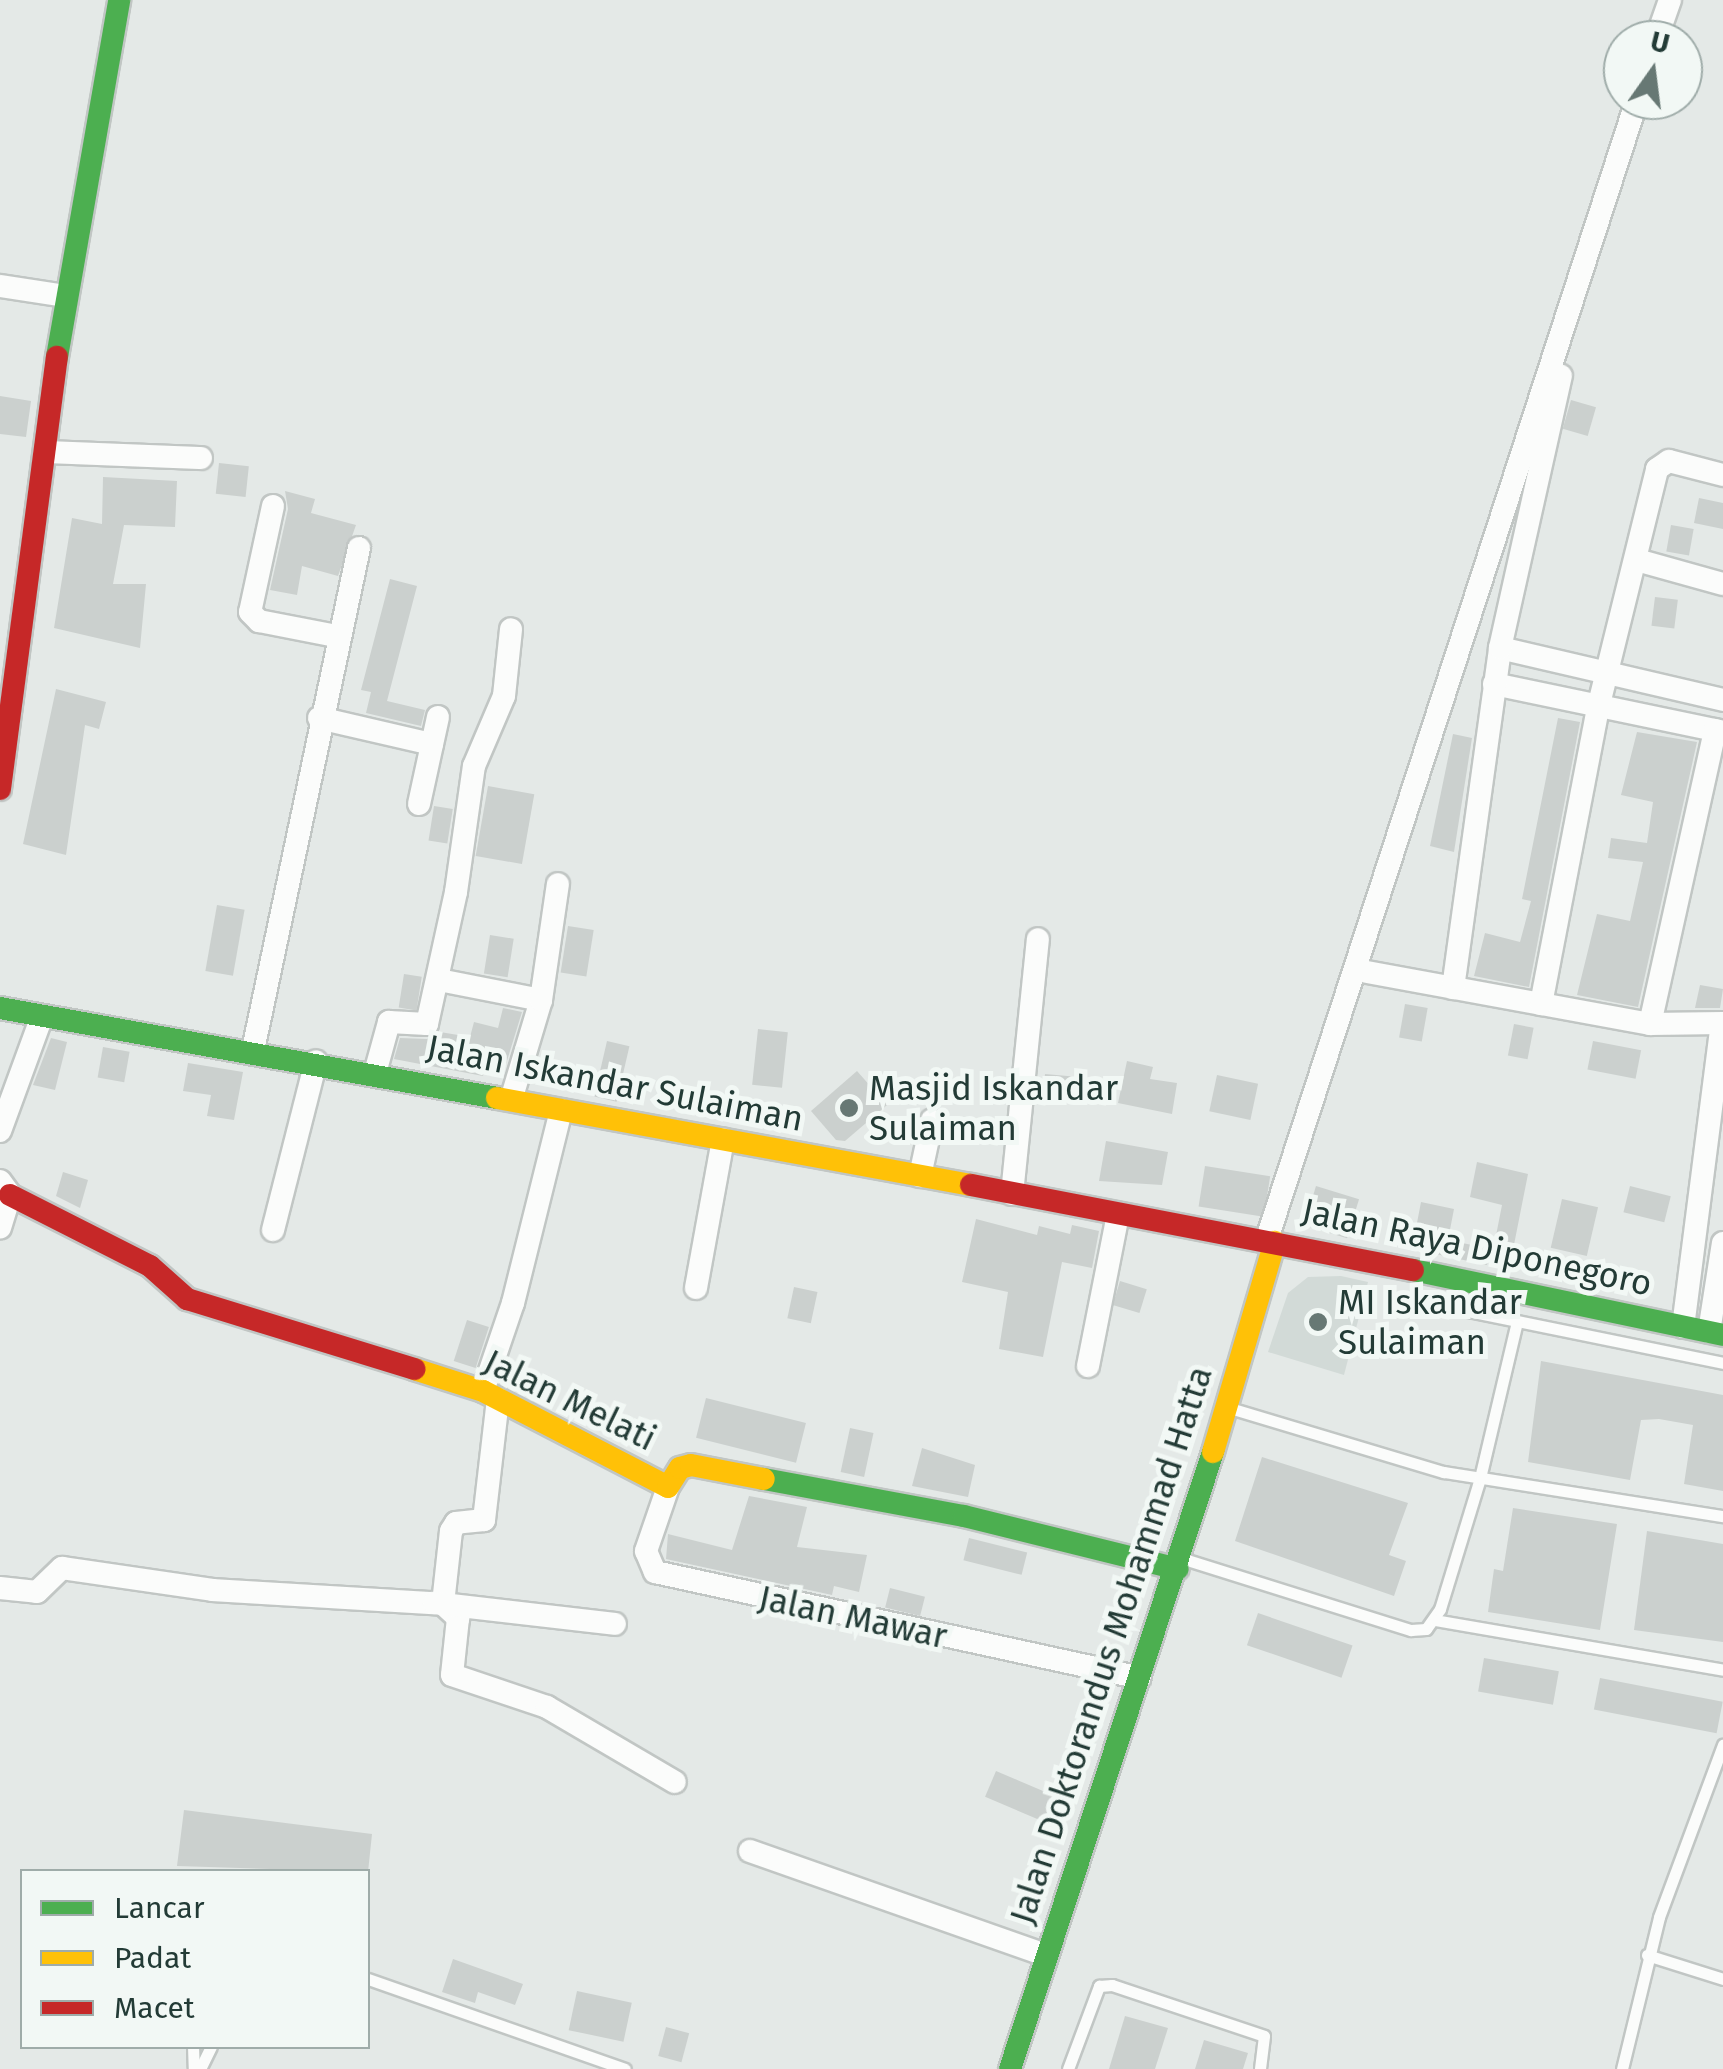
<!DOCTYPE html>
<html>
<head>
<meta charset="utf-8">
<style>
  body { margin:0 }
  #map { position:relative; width:1723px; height:2069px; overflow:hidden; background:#e4e9e7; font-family:"Fira Sans",sans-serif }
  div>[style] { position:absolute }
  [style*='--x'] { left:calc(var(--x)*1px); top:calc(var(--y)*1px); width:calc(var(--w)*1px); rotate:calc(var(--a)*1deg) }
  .built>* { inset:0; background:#d2dad7 }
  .building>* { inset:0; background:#cbd0ce; transform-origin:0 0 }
  .roads { filter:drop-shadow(2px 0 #c1c6c4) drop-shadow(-2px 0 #c1c6c4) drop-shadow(0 2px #c1c6c4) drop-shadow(0 -2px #c1c6c4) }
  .lane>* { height:11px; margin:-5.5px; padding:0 5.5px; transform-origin:5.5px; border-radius:5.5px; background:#fbfcfb }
  .street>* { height:22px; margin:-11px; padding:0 11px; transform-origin:11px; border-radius:11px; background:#fbfcfb }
  .fast>* { height:22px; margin:-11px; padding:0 11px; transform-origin:11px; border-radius:11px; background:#4caf50 }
  .slow>* { height:22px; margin:-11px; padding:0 11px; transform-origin:11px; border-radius:11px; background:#ffc107 }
  .jam>* { height:22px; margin:-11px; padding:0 11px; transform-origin:11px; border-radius:11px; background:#c62828 }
  .dots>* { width:28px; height:28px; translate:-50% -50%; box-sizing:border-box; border:5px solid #f2f8f5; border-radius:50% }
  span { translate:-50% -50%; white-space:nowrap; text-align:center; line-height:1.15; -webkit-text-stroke:10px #f2f8f5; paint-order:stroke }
  .street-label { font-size:35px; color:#233b36 }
  .poi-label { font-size:35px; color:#233b36 }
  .left { translate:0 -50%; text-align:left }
  .legend { position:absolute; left:20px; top:1869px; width:350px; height:180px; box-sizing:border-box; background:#f2f8f5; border:2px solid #9faca9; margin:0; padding:12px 18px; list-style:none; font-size:30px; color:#233b36 }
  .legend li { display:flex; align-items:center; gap:20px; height:50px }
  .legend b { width:50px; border:2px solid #9faca9 }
  .north { position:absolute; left:1603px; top:20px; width:100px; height:100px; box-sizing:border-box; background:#f2f8f5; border:2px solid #9faca9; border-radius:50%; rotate:14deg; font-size:28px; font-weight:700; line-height:40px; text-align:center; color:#233b36 }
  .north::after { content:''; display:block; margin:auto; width:35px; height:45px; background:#677874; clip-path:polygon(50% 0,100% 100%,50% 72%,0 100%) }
</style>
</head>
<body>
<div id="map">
  <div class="built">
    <div style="clip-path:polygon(1341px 1276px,1368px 1282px,1344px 1375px,1268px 1352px,1288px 1293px,1308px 1277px)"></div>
  </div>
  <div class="building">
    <div style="clip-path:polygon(0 396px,31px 401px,26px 437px,0 434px)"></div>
    <div style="left:1571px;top:400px;width:26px;height:30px;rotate:16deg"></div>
    <div style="left:219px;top:463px;width:30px;height:31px;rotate:6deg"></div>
    <div style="clip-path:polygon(103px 477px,177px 481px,175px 527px,124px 525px,113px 584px,146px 584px,140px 648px,54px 628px,72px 518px,102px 524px)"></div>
    <div style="clip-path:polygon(285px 491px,315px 499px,311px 513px,356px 525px,338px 576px,302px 566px,297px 595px,270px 590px,288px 509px)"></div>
    <div style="clip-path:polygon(1699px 498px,1723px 503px,1723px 529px,1694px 523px)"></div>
    <div style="left:1671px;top:525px;width:23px;height:27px;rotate:10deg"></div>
    <div style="clip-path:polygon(390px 579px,417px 586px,387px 701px,425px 710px,421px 726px,366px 713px,371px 692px,361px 690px)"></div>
    <div style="left:1655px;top:597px;width:23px;height:29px;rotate:7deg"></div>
    <div style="clip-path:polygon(56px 689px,106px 702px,99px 729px,85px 725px,66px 855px,23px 844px)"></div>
    <div style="clip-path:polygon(1558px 718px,1580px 722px,1529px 987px,1474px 976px,1485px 933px,1520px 942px,1531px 901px,1522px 899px)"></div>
    <div style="clip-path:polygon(1637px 732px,1697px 742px,1638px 1007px,1577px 995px,1597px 914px,1630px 921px,1643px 862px,1608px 858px,1611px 838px,1647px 843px,1653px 802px,1621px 795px)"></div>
    <div style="clip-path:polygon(1453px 734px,1472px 738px,1454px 852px,1430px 846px)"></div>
    <div style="left:488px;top:786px;width:47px;height:71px;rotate:10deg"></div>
    <div style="left:434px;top:806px;width:19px;height:35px;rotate:9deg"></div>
    <div style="left:217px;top:905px;width:28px;height:67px;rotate:10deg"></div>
    <div style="left:568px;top:926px;width:26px;height:47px;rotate:9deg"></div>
    <div style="left:490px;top:935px;width:24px;height:39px;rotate:9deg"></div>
    <div style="left:404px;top:974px;width:18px;height:34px;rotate:9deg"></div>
    <div style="clip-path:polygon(1700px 985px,1723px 989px,1720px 1008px,1695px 1008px)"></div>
    <div style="left:1405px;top:1004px;width:23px;height:34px;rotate:10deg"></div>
    <div style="clip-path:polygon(503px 1008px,522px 1012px,506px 1064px,487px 1059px,483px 1076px,394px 1059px,400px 1038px,427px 1039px,440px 1032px,470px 1037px,474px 1022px,498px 1028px)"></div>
    <div style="left:1514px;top:1024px;width:20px;height:32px;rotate:11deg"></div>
    <div style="left:758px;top:1029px;width:30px;height:56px;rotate:6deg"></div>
    <div style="clip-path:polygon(51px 1038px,67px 1042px,55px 1090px,33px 1085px)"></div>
    <div style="left:607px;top:1041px;width:23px;height:57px;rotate:13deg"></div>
    <div style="left:1593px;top:1041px;width:49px;height:29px;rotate:11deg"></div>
    <div style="left:103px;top:1047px;width:27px;height:31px;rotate:10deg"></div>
    <div style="clip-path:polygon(1127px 1061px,1153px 1067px,1150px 1079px,1177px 1083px,1172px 1114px,1118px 1103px)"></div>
    <div style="clip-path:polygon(188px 1063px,243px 1072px,234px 1120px,207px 1116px,211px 1095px,183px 1091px)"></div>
    <div style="clip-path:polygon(857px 1071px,887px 1105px,845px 1141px,836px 1140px,811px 1111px)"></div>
    <div style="left:1045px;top:1074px;width:34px;height:26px;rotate:5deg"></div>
    <div style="left:1217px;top:1075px;width:42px;height:37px;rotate:12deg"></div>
    <div style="clip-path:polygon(1106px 1141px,1168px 1152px,1162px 1185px,1099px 1181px)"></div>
    <div style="clip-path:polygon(1477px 1162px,1528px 1174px,1509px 1270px,1490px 1266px,1502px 1205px,1470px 1197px)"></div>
    <div style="left:1205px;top:1166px;width:66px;height:41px;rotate:9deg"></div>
    <div style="clip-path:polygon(63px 1172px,88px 1180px,80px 1208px,56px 1196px)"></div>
    <div style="left:1316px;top:1186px;width:45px;height:41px;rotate:17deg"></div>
    <div style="left:1630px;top:1186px;width:42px;height:27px;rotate:14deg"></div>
    <div style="left:1562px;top:1199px;width:37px;height:50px;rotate:13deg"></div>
    <div style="clip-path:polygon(1421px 1202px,1454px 1209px,1448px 1240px,1491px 1249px,1487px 1265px,1412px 1249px)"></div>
    <div style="clip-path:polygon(976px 1219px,1037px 1235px,1039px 1226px,1070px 1234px,1072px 1225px,1099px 1231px,1092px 1268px,1062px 1262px,1043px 1357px,999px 1349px,1008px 1292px,962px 1282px)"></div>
    <div style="left:1120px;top:1281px;width:28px;height:25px;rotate:17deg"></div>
    <div style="left:794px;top:1287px;width:24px;height:32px;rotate:12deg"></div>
    <div style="left:467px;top:1320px;width:23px;height:43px;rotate:18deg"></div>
    <div style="clip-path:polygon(1541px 1361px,1723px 1395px,1723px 1491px,1684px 1484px,1693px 1425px,1659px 1419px,1641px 1420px,1630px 1480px,1528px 1462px)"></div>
    <div style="left:706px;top:1398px;width:103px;height:41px;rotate:14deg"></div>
    <div style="left:850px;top:1428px;width:24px;height:45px;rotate:12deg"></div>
    <div style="clip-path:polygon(922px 1448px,975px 1465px,968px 1497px,912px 1486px)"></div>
    <div style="clip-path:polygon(1262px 1457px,1408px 1503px,1389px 1555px,1406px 1561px,1394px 1596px,1235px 1541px)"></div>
    <div style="clip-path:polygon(749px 1496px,807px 1507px,797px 1547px,867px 1555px,859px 1592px,834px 1586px,832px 1595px,666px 1559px,668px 1534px,732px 1550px)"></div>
    <div style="clip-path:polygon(1513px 1508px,1617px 1524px,1600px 1630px,1488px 1612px,1494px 1569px,1503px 1571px)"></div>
    <div style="clip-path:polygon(1647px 1531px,1723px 1544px,1723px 1642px,1634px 1630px)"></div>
    <div style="left:969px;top:1538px;width:60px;height:23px;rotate:14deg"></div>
    <div style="left:890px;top:1588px;width:36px;height:20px;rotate:14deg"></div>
    <div style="left:1258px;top:1613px;width:100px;height:34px;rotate:19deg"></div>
    <div style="left:1484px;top:1658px;width:76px;height:34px;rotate:10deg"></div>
    <div style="left:1600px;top:1678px;width:125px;height:32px;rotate:11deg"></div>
    <div style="left:996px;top:1771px;width:76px;height:28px;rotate:23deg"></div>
    <div style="clip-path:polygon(184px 1810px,372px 1834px,368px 1872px,177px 1866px)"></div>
    <div style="clip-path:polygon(453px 1959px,523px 1984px,515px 2005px,478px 1992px,475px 2003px,442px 1992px)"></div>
    <div style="left:577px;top:1991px;width:56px;height:40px;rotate:12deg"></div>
    <div style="clip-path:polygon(1125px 2016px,1168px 2028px,1155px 2069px,1109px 2069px)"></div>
    <div style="left:666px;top:2027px;width:24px;height:30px;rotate:15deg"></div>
    <div style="clip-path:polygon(1204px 2040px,1248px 2053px,1243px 2069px,1195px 2069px)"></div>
  </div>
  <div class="roads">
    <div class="lane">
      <div style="--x:1404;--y:1298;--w:326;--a:11.5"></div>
      <div style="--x:1230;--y:1408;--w:223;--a:16.7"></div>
      <div style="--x:1444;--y:1472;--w:282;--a:9"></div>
      <div style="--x:1184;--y:1559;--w:238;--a:17.4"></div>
      <div style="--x:1411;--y:1630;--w:15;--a:-4"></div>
      <div style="--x:1426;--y:1629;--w:24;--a:-55"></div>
      <div style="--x:1440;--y:1609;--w:137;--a:-73"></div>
      <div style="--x:1480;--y:1478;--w:161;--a:-76.7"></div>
      <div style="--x:1435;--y:1620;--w:292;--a:9.8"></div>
      <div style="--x:1647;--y:1955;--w:80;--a:17.5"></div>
      <div style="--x:368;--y:1979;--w:272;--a:19.3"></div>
      <div style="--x:193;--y:2046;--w:23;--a:88"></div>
      <div style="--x:200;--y:2069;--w:25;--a:-64"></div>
      <div style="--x:1068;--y:2069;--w:89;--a:-69.5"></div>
      <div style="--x:1099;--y:1986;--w:13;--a:-4"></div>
      <div style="--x:1112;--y:1985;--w:160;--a:18.5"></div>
      <div style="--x:1264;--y:2036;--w:33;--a:97"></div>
      <div style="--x:1622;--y:2069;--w:156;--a:-76.3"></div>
      <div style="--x:1659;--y:1917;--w:184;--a:-69.6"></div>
    </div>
    <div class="street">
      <div style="--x:1656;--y:40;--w:42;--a:-70.7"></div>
      <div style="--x:0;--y:286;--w:66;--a:8.7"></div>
      <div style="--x:45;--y:452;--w:156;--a:2.2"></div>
      <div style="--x:273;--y:506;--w:108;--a:102.2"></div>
      <div style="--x:250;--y:612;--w:13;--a:45"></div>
      <div style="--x:259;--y:621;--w:78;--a:11"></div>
      <div style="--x:1637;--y:560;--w:89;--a:15.6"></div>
      <div style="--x:1500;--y:648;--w:229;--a:13.1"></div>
      <div style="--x:1494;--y:684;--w:234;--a:11.8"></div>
      <div style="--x:319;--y:718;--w:116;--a:13"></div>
      <div style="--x:419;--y:804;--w:89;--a:-77.7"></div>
      <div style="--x:1367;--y:972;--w:288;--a:10.4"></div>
      <div style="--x:1650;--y:1024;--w:73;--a:-0.8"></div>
      <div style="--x:439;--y:980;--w:104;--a:11.1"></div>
      <div style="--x:1453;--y:988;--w:343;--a:-82.1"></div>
      <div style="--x:1500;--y:648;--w:279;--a:-77.4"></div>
      <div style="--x:1541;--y:1004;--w:306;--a:-79.1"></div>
      <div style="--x:1599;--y:704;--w:242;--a:-76.1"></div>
      <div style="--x:1657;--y:469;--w:14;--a:-34"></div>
      <div style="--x:1669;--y:461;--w:56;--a:14.5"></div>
      <div style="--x:1650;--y:1024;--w:301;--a:-77.5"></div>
      <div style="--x:253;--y:1050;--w:513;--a:-78.08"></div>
      <div style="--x:375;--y:1073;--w:53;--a:-74.6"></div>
      <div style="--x:389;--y:1022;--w:38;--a:3"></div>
      <div style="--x:427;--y:1024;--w:135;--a:-77.6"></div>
      <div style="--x:456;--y:892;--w:127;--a:-81.9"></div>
      <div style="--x:474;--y:766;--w:76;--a:-66.8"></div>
      <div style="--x:504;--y:696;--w:67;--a:-84"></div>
      <div style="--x:511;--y:1100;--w:104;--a:-73.3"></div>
      <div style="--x:541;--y:1000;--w:117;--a:-81.7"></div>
      <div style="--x:0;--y:1131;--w:119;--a:-69.9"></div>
      <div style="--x:920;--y:1176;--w:57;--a:-77.9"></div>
      <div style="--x:0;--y:1181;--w:17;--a:54"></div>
      <div style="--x:10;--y:1195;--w:34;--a:107"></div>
      <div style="--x:1012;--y:1194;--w:256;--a:-84.2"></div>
      <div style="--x:273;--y:1230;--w:174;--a:-75.7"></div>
      <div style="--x:1267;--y:1239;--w:1198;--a:-72"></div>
      <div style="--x:696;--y:1288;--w:151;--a:-79.7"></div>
      <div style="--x:1683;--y:1327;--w:305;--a:-82.7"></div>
      <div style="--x:1709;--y:1332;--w:90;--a:-81.1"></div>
      <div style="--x:1088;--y:1366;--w:155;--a:-78.8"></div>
      <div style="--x:483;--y:1391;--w:93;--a:-71.2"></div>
      <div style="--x:513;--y:1303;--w:199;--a:-76"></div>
      <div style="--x:498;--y:1399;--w:122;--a:96.6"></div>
      <div style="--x:484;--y:1520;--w:28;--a:174"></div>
      <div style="--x:456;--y:1523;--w:9;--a:122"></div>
      <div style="--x:451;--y:1531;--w:73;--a:96.3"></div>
      <div style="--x:443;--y:1604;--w:21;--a:43"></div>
      <div style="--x:458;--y:1618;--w:57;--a:96"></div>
      <div style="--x:452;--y:1675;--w:100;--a:18.6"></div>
      <div style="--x:547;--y:1707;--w:148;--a:30.4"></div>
      <div style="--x:668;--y:1487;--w:68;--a:109"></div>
      <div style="--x:646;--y:1551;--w:23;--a:67"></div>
      <div style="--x:655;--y:1572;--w:496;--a:12.3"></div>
      <div style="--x:0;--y:1588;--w:37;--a:6"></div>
      <div style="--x:37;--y:1592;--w:35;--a:-44"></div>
      <div style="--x:62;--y:1568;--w:152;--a:8.3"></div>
      <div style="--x:212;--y:1590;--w:222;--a:3.4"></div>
      <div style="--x:434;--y:1603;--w:182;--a:6.6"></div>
      <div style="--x:750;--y:1851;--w:314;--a:19.4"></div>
    </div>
    <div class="fast">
      <div style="--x:57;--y:357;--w:362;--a:-80.1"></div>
      <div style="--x:0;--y:1008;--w:505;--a:10.26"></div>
      <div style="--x:1413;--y:1270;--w:317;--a:11.8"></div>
      <div style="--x:764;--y:1479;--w:203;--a:10.5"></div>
      <div style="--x:964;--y:1516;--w:220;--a:13.9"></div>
      <div style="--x:1010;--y:2069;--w:650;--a:-71.79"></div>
    </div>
    <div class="slow">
      <div style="--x:497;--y:1098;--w:482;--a:10.4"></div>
      <div style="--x:414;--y:1369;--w:72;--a:17.7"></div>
      <div style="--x:483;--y:1391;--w:208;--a:27.4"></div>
      <div style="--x:668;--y:1487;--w:22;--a:-58"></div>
      <div style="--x:680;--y:1468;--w:11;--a:-15"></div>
      <div style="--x:691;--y:1465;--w:74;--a:10.9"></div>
      <div style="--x:1213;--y:1452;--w:219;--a:-73.6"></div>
    </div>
    <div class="jam">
      <div style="--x:0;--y:789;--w:436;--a:-82.5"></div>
      <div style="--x:971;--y:1185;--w:450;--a:10.9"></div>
      <div style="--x:10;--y:1195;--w:157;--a:26.9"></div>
      <div style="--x:150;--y:1266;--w:50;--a:41.7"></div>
      <div style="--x:187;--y:1299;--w:238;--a:17.1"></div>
    </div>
  </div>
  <div class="dots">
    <div style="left:849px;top:1108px;background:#677874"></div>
    <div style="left:1318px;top:1322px;background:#677874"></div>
  </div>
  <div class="street-label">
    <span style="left:615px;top:1083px;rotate:11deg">Jalan Iskandar Sulaiman</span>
    <span style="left:1477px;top:1247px;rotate:12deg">Jalan Raya Diponegoro</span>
    <span style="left:570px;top:1400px;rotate:26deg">Jalan Melati</span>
    <span style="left:853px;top:1617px;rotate:12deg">Jalan Mawar</span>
    <span style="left:1111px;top:1645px;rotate:-72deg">Jalan Doktorandus Mohammad Hatta</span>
  </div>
  <div class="poi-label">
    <span class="left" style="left:869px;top:1108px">Masjid Iskandar<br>Sulaiman</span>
    <span class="left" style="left:1338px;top:1322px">MI Iskandar<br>Sulaiman</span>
  </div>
  <ul class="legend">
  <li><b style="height:12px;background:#4caf50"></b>Lancar</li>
  <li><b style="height:12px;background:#ffc107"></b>Padat</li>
  <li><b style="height:12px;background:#c62828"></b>Macet</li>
  </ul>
  <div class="north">U</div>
</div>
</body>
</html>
